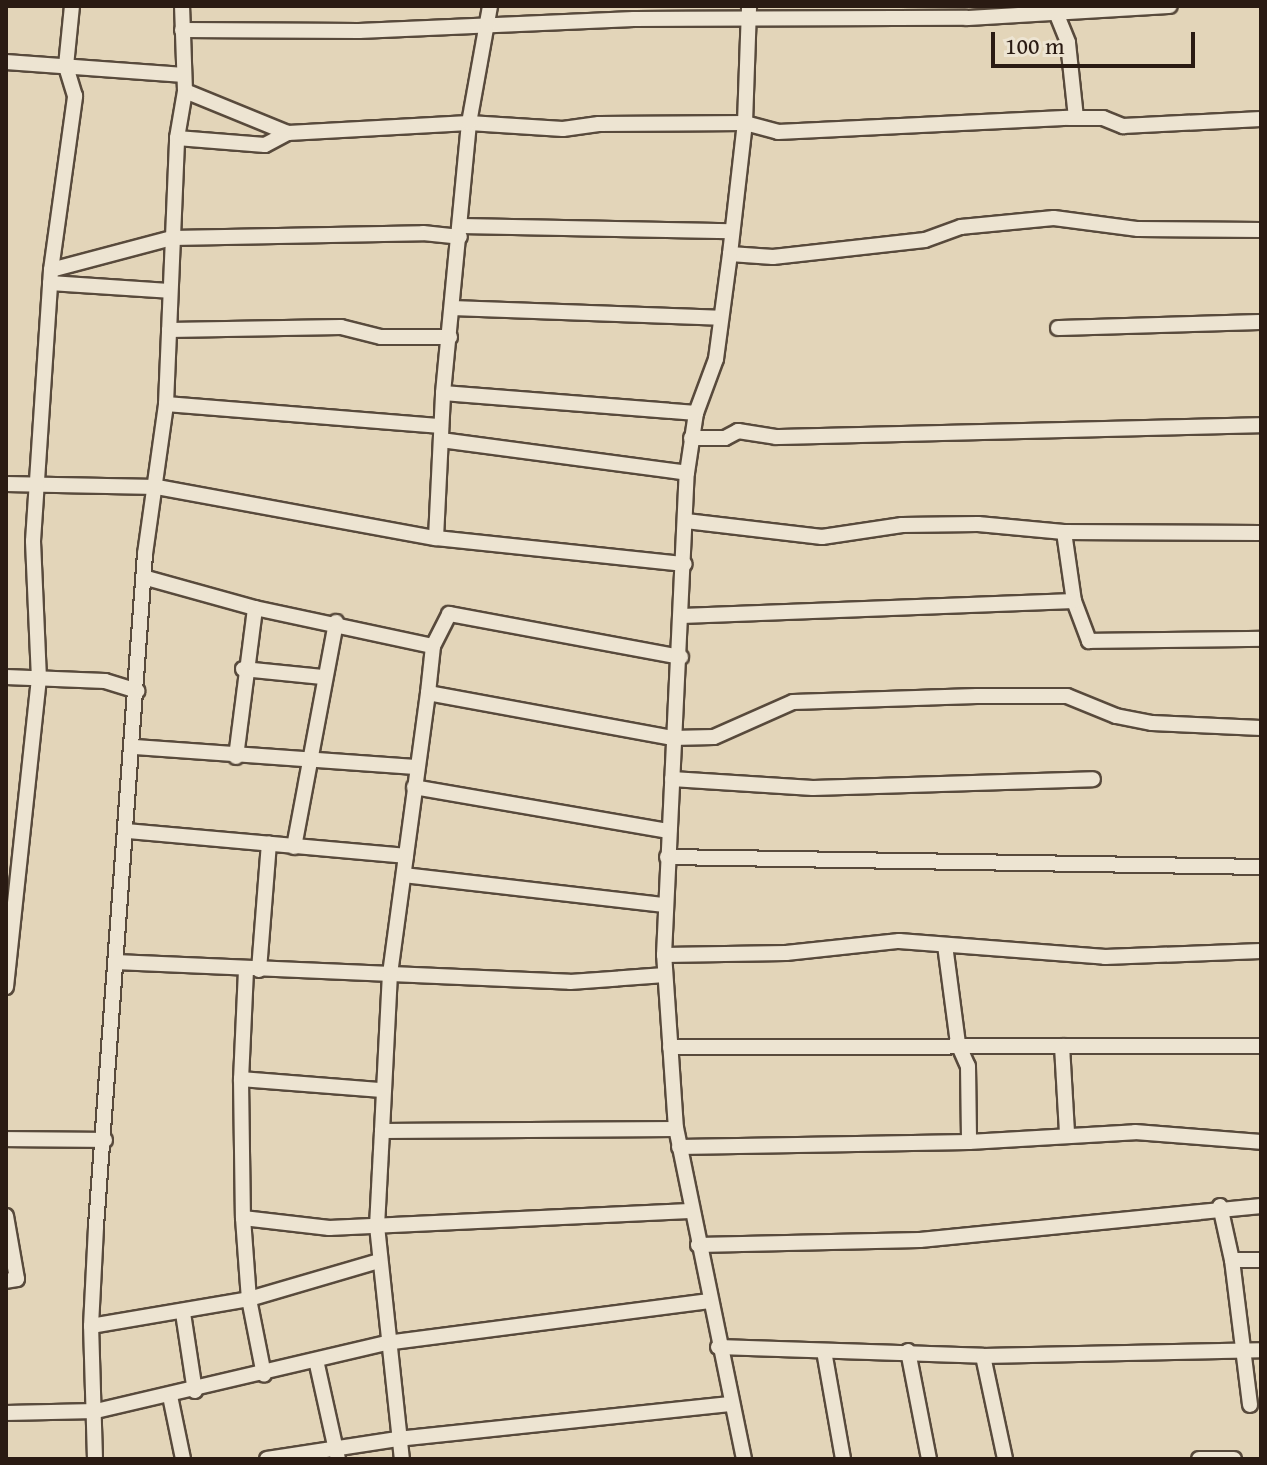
<!DOCTYPE html>
<style>
body{margin:0}
#map{position:relative;width:1267px;height:1465px;overflow:hidden;background:#e3d5b9;font-family:"Gentium Book Plus",serif}
div>[style]{position:absolute}
[style*='--x']{left:calc(var(--x)*1px);top:calc(var(--y)*1px);width:calc(var(--w)*1px);rotate:calc(var(--a)*1deg)}
.roads{filter:drop-shadow(2px 0 #584a3c) drop-shadow(-2px 0 #584a3c) drop-shadow(0 2px #584a3c) drop-shadow(0 -2px #584a3c)}
.street>*{height:14px;margin:-7px;padding:0 7px;transform-origin:7px;border-radius:7px;background:#ede4d2}
span{translate:-50% -50%;white-space:nowrap;text-align:center;line-height:1.15;-webkit-text-stroke:7px #ede4d2;paint-order:stroke}
.frame{position:absolute;inset:0;border:8px solid #2a1b13;pointer-events:none}
.scale{position:absolute;left:991px;top:32px;width:204px;height:36px;box-sizing:border-box;border:4px solid #2a1b13;border-top:0;padding-left:10px;font-size:24px;line-height:28px;white-space:nowrap;color:#2a1b13;-webkit-text-stroke:6px #ede4d2;paint-order:stroke}
</style>
<div id="map">
<div class="roads">
<div class="street">
<div style="--x:1055;--y:10;--w:35;--a:68"></div>
<div style="--x:1068;--y:43;--w:75;--a:83.9"></div>
<div style="--x:182;--y:30;--w:177;--a:0.3"></div>
<div style="--x:359;--y:31;--w:275;--a:-2.5"></div>
<div style="--x:634;--y:19;--w:333;--a:-0.2"></div>
<div style="--x:967;--y:18;--w:203;--a:-3.4"></div>
<div style="--x:6;--y:62;--w:175;--a:4.2"></div>
<div style="--x:185;--y:91;--w:111;--a:22.2"></div>
<div style="--x:288;--y:133;--w:181;--a:-3.2"></div>
<div style="--x:469;--y:123;--w:94;--a:3.7"></div>
<div style="--x:563;--y:129;--w:36;--a:-8"></div>
<div style="--x:599;--y:124;--w:146;--a:-0.4"></div>
<div style="--x:745;--y:123;--w:34;--a:15"></div>
<div style="--x:778;--y:132;--w:291;--a:-2.8"></div>
<div style="--x:1069;--y:118;--w:34;--a:0"></div>
<div style="--x:1103;--y:118;--w:22;--a:22"></div>
<div style="--x:1123;--y:126;--w:138;--a:-2.9"></div>
<div style="--x:177;--y:138;--w:88;--a:4.5"></div>
<div style="--x:265;--y:145;--w:26;--a:-28"></div>
<div style="--x:461;--y:226;--w:270;--a:1.1"></div>
<div style="--x:730;--y:254;--w:43;--a:4"></div>
<div style="--x:773;--y:257;--w:153;--a:-6.4"></div>
<div style="--x:925;--y:240;--w:38;--a:-20"></div>
<div style="--x:961;--y:227;--w:93;--a:-5.5"></div>
<div style="--x:1054;--y:218;--w:85;--a:7.5"></div>
<div style="--x:1138;--y:229;--w:123;--a:0.5"></div>
<div style="--x:51;--y:270;--w:125;--a:-14.8"></div>
<div style="--x:172;--y:238;--w:251;--a:-1.1"></div>
<div style="--x:423;--y:233;--w:37;--a:6"></div>
<div style="--x:50;--y:283;--w:119;--a:3.8"></div>
<div style="--x:452;--y:308;--w:268;--a:2.1"></div>
<div style="--x:1058;--y:328;--w:203;--a:-1.7"></div>
<div style="--x:169;--y:330;--w:172;--a:-1"></div>
<div style="--x:341;--y:327;--w:41;--a:14"></div>
<div style="--x:381;--y:337;--w:69;--a:0"></div>
<div style="--x:443;--y:393;--w:254;--a:4.5"></div>
<div style="--x:166;--y:404;--w:276;--a:4.6"></div>
<div style="--x:691;--y:438;--w:34;--a:0"></div>
<div style="--x:725;--y:438;--w:15;--a:-28"></div>
<div style="--x:738;--y:431;--w:38;--a:9"></div>
<div style="--x:776;--y:437;--w:485;--a:-1.4"></div>
<div style="--x:441;--y:440;--w:248;--a:7.6"></div>
<div style="--x:6;--y:484;--w:151;--a:1.1"></div>
<div style="--x:157;--y:487;--w:284;--a:10.4"></div>
<div style="--x:436;--y:538;--w:250;--a:6"></div>
<div style="--x:686;--y:521;--w:137;--a:6.7"></div>
<div style="--x:822;--y:537;--w:81;--a:-8.5"></div>
<div style="--x:902;--y:525;--w:76;--a:-0.8"></div>
<div style="--x:978;--y:524;--w:86;--a:5.3"></div>
<div style="--x:1064;--y:532;--w:197;--a:0.3"></div>
<div style="--x:1064;--y:532;--w:70;--a:81.8"></div>
<div style="--x:1074;--y:601;--w:43;--a:69.4"></div>
<div style="--x:1089;--y:641;--w:172;--a:-0.7"></div>
<div style="--x:436;--y:538;--w:145;--a:-87.2"></div>
<div style="--x:443;--y:393;--w:271;--a:-84.5"></div>
<div style="--x:469;--y:123;--w:119;--a:-79.8"></div>
<div style="--x:143;--y:577;--w:116;--a:15.5"></div>
<div style="--x:255;--y:608;--w:182;--a:12.1"></div>
<div style="--x:682;--y:616;--w:392;--a:-2.2"></div>
<div style="--x:243;--y:669;--w:80;--a:5.7"></div>
<div style="--x:6;--y:677;--w:99;--a:2.3"></div>
<div style="--x:105;--y:681;--w:34;--a:17"></div>
<div style="--x:428;--y:693;--w:47;--a:-83.9"></div>
<div style="--x:433;--y:646;--w:36;--a:-63"></div>
<div style="--x:449;--y:614;--w:236;--a:10.5"></div>
<div style="--x:135;--y:747;--w:281;--a:4.1"></div>
<div style="--x:236;--y:757;--w:150;--a:-82.7"></div>
<div style="--x:672;--y:779;--w:141;--a:3.7"></div>
<div style="--x:813;--y:788;--w:280;--a:-1.8"></div>
<div style="--x:414;--y:787;--w:259;--a:9.8"></div>
<div style="--x:127;--y:831;--w:280;--a:5.1"></div>
<div style="--x:294;--y:847;--w:229;--a:-79.4"></div>
<div style="--x:667;--y:857;--w:594;--a:0.96"></div>
<div style="--x:404;--y:875;--w:262;--a:6.6"></div>
<div style="--x:945;--y:945;--w:100;--a:82.5"></div>
<div style="--x:958;--y:1044;--w:24;--a:66"></div>
<div style="--x:968;--y:1066;--w:76;--a:89.2"></div>
<div style="--x:664;--y:955;--w:122;--a:-0.9"></div>
<div style="--x:786;--y:953;--w:114;--a:-6.1"></div>
<div style="--x:899;--y:941;--w:207;--a:4.4"></div>
<div style="--x:1105;--y:957;--w:156;--a:-2.2"></div>
<div style="--x:115;--y:962;--w:455;--a:2.5"></div>
<div style="--x:570;--y:982;--w:95;--a:-4.2"></div>
<div style="--x:246;--y:970;--w:109;--a:92.6"></div>
<div style="--x:241;--y:1079;--w:139;--a:89.2"></div>
<div style="--x:243;--y:1218;--w:81;--a:85.8"></div>
<div style="--x:249;--y:1299;--w:77;--a:78.8"></div>
<div style="--x:259;--y:970;--w:127;--a:-85.5"></div>
<div style="--x:6;--y:987;--w:310;--a:-83.9"></div>
<div style="--x:39;--y:679;--w:138;--a:-92.5"></div>
<div style="--x:33;--y:541;--w:272;--a:-86.2"></div>
<div style="--x:51;--y:270;--w:176;--a:-82.1"></div>
<div style="--x:75;--y:96;--w:31;--a:-107"></div>
<div style="--x:66;--y:66;--w:60;--a:-84.3"></div>
<div style="--x:1062;--y:1046;--w:87;--a:86.7"></div>
<div style="--x:670;--y:1047;--w:591;--a:-0.1"></div>
<div style="--x:241;--y:1079;--w:141;--a:4.5"></div>
<div style="--x:676;--y:1129;--w:294;--a:179.6"></div>
<div style="--x:382;--y:1131;--w:157;--a:-87.1"></div>
<div style="--x:390;--y:974;--w:284;--a:-82.3"></div>
<div style="--x:428;--y:693;--w:248;--a:10.4"></div>
<div style="--x:672;--y:738;--w:42;--a:-1.4"></div>
<div style="--x:714;--y:737;--w:86;--a:-23.9"></div>
<div style="--x:793;--y:702;--w:184;--a:-1.9"></div>
<div style="--x:977;--y:696;--w:90;--a:0"></div>
<div style="--x:1067;--y:696;--w:53;--a:22.2"></div>
<div style="--x:1116;--y:716;--w:37;--a:11"></div>
<div style="--x:1152;--y:723;--w:109;--a:2.6"></div>
<div style="--x:382;--y:1131;--w:95;--a:93"></div>
<div style="--x:377;--y:1226;--w:234;--a:83.9"></div>
<div style="--x:6;--y:1139;--w:99;--a:0.6"></div>
<div style="--x:679;--y:1147;--w:290;--a:-1"></div>
<div style="--x:969;--y:1142;--w:166;--a:-3.4"></div>
<div style="--x:1135;--y:1132;--w:126;--a:4.5"></div>
<div style="--x:1220;--y:1206;--w:55;--a:77.5"></div>
<div style="--x:1232;--y:1260;--w:146;--a:82.9"></div>
<div style="--x:6;--y:1216;--w:64;--a:80.1"></div>
<div style="--x:17;--y:1279;--w:11;--a:170"></div>
<div style="--x:243;--y:1218;--w:87;--a:6.6"></div>
<div style="--x:329;--y:1228;--w:361;--a:-2.7"></div>
<div style="--x:698;--y:1245;--w:222;--a:-1.3"></div>
<div style="--x:920;--y:1240;--w:343;--a:-5.7"></div>
<div style="--x:1232;--y:1260;--w:29;--a:0"></div>
<div style="--x:183;--y:1313;--w:79;--a:81.3"></div>
<div style="--x:91;--y:1326;--w:160;--a:-9.7"></div>
<div style="--x:249;--y:1299;--w:135;--a:-16.3"></div>
<div style="--x:718;--y:1347;--w:265;--a:1.9"></div>
<div style="--x:983;--y:1356;--w:278;--a:-1.2"></div>
<div style="--x:824;--y:1351;--w:110;--a:80"></div>
<div style="--x:908;--y:1351;--w:110;--a:79"></div>
<div style="--x:983;--y:1356;--w:105;--a:77.9"></div>
<div style="--x:316;--y:1360;--w:101;--a:77.5"></div>
<div style="--x:170;--y:1396;--w:64;--a:78.3"></div>
<div style="--x:6;--y:1413;--w:90;--a:-1.3"></div>
<div style="--x:96;--y:1411;--w:298;--a:-13.2"></div>
<div style="--x:386;--y:1343;--w:325;--a:-7.4"></div>
<div style="--x:95;--y:1459;--w:133;--a:-91.7"></div>
<div style="--x:91;--y:1326;--w:100;--a:-87.1"></div>
<div style="--x:96;--y:1226;--w:674;--a:-85.83"></div>
<div style="--x:145;--y:554;--w:151;--a:-82"></div>
<div style="--x:166;--y:404;--w:266;--a:-87.6"></div>
<div style="--x:177;--y:138;--w:48;--a:-80.3"></div>
<div style="--x:185;--y:91;--w:85;--a:-92"></div>
<div style="--x:267;--y:1459;--w:132;--a:-8.7"></div>
<div style="--x:397;--y:1439;--w:335;--a:-6"></div>
<div style="--x:744;--y:1459;--w:337;--a:-101.6"></div>
<div style="--x:676;--y:1129;--w:174;--a:-93.9"></div>
<div style="--x:664;--y:955;--w:483;--a:-87.3"></div>
<div style="--x:687;--y:473;--w:61;--a:-81.5"></div>
<div style="--x:696;--y:413;--w:58;--a:-69.7"></div>
<div style="--x:716;--y:359;--w:106;--a:-82.4"></div>
<div style="--x:730;--y:254;--w:132;--a:-83.5"></div>
<div style="--x:745;--y:123;--w:117;--a:-88"></div>
<div style="--x:1199;--y:1459;--w:35;--a:0"></div>
</div>
</div>
<div class="frame"></div>
<div class="scale">100 m</div>
</div>
